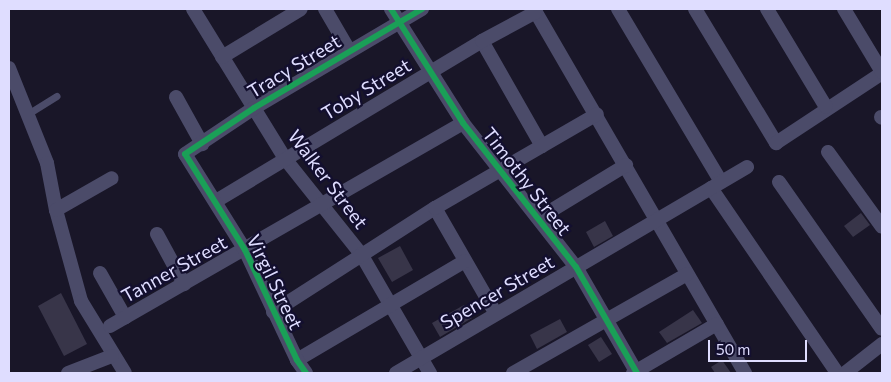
<!DOCTYPE html>
<style>
body{margin:0}
#map{position:relative;width:891px;height:382px;overflow:hidden;background:#191628;font-family:Commissioner,sans-serif}
div>[style]{position:absolute}
[style*='--x']{left:calc(var(--x)*1px);top:calc(var(--y)*1px);width:calc(var(--w)*1px);rotate:calc(var(--a)*1deg)}
.building>*{inset:0;background:#383549}
.lane>*{height:7px;margin:-3.5px;padding:0 3.5px;transform-origin:3.5px;border-radius:3.5px;background:#4b4b69}
.street>*{height:14px;margin:-7px;padding:0 7px;transform-origin:7px;border-radius:7px;background:#4b4b69}
.cycleway>*{height:6px;margin:-3px;padding:0 3px;transform-origin:3px;border-radius:3px;background:#1a9f57}
span{translate:-50% -50%;white-space:nowrap;text-align:center;line-height:1.15;-webkit-text-stroke:4.5px #130f2f;paint-order:stroke}
.street-label{font-size:19px;color:#dfddff}
.frame{position:absolute;inset:0;border:10px solid #dfddff;pointer-events:none}
.scale{position:absolute;left:708px;top:340px;width:99px;height:22px;box-sizing:border-box;border:2px solid #dfddff;border-top:0;padding-left:6px;font-size:15px;line-height:18px;white-space:nowrap;color:#dfddff;-webkit-text-stroke:4px #130f2f;paint-order:stroke}
</style>
<div id="map">
<div class="building">
<div style="clip-path:polygon(861px 213px,870px 225px,853px 237px,844px 226px)"></div>
<div style="clip-path:polygon(605px 221px,613px 236px,594px 247px,586px 232px)"></div>
<div style="clip-path:polygon(400px 246px,413px 270px,392px 282px,378px 258px)"></div>
<div style="clip-path:polygon(61px 293px,87px 344px,64px 356px,38px 306px)"></div>
<div style="clip-path:polygon(464px 305px,472px 318px,440px 337px,432px 323px)"></div>
<div style="clip-path:polygon(693px 310px,702px 323px,667px 343px,659px 332px)"></div>
<div style="clip-path:polygon(560px 319px,567px 332px,537px 349px,530px 335px)"></div>
<div style="clip-path:polygon(601px 337px,612px 354px,599px 362px,588px 345px)"></div>
<div style="clip-path:polygon(722px 360px,731px 373px,715px 373px,711px 367px)"></div>
</div>
<div class="lane">
<div style="--x:26;--y:115;--w:36;--a:-32"></div>
</div>
<div class="street">
<div style="--x:193;--y:9;--w:177;--a:58.4"></div>
<div style="--x:286;--y:160;--w:120;--a:51.4"></div>
<div style="--x:361;--y:254;--w:138;--a:59.9"></div>
<div style="--x:325;--y:9;--w:48;--a:59.7"></div>
<div style="--x:391;--y:9;--w:135;--a:57.7"></div>
<div style="--x:463;--y:123;--w:183;--a:51.9"></div>
<div style="--x:576;--y:267;--w:122;--a:60.1"></div>
<div style="--x:534;--y:9;--w:421;--a:59.9"></div>
<div style="--x:618;--y:9;--w:201;--a:59.2"></div>
<div style="--x:695;--y:9;--w:157;--a:58.8"></div>
<div style="--x:776;--y:143;--w:127;--a:-33.4"></div>
<div style="--x:767;--y:9;--w:114;--a:59"></div>
<div style="--x:844;--y:9;--w:74;--a:58.9"></div>
<div style="--x:482;--y:41;--w:121;--a:60.3"></div>
<div style="--x:222;--y:57;--w:92;--a:-31.3"></div>
<div style="--x:9;--y:68;--w:102;--a:68.2"></div>
<div style="--x:47;--y:163;--w:48;--a:79.2"></div>
<div style="--x:56;--y:210;--w:94;--a:74.6"></div>
<div style="--x:81;--y:301;--w:84;--a:58.6"></div>
<div style="--x:176;--y:97;--w:54;--a:61"></div>
<div style="--x:881;--y:117;--w:1;--a:45"></div>
<div style="--x:828;--y:152;--w:92;--a:54.2"></div>
<div style="--x:779;--y:182;--w:179;--a:55"></div>
<div style="--x:711;--y:188;--w:224;--a:55.7"></div>
<div style="--x:216;--y:201;--w:310;--a:-31"></div>
<div style="--x:482;--y:41;--w:61;--a:-28.2"></div>
<div style="--x:435;--y:208;--w:122;--a:60.1"></div>
<div style="--x:56;--y:210;--w:64;--a:-29.7"></div>
<div style="--x:539;--y:218;--w:102;--a:-31.3"></div>
<div style="--x:157;--y:234;--w:57;--a:61.6"></div>
<div style="--x:100;--y:273;--w:51;--a:60.4"></div>
<div style="--x:273;--y:312;--w:193;--a:-32.7"></div>
<div style="--x:435;--y:208;--w:187;--a:-30.1"></div>
<div style="--x:110;--y:326;--w:407;--a:-29.9"></div>
<div style="--x:297;--y:360;--w:195;--a:-30.5"></div>
<div style="--x:68;--y:373;--w:47;--a:-21.1"></div>
<div style="--x:306;--y:373;--w:16;--a:-125"></div>
<div style="--x:297;--y:360;--w:122;--a:-115.3"></div>
<div style="--x:245;--y:250;--w:113;--a:-122"></div>
<div style="--x:185;--y:154;--w:83;--a:-33.7"></div>
<div style="--x:254;--y:108;--w:195;--a:-30.5"></div>
<div style="--x:396;--y:373;--w:407;--a:-30.4"></div>
<div style="--x:513;--y:373;--w:200;--a:-29.6"></div>
<div style="--x:633;--y:373;--w:97;--a:-30.3"></div>
<div style="--x:845;--y:373;--w:47;--a:-38.1"></div>
</div>
<div class="cycleway">
<div style="--x:391;--y:9;--w:135;--a:57.7"></div>
<div style="--x:463;--y:123;--w:183;--a:51.9"></div>
<div style="--x:576;--y:267;--w:122;--a:60.1"></div>
<div style="--x:306;--y:373;--w:16;--a:-125"></div>
<div style="--x:297;--y:360;--w:122;--a:-115.3"></div>
<div style="--x:245;--y:250;--w:113;--a:-122"></div>
<div style="--x:185;--y:154;--w:83;--a:-33.7"></div>
<div style="--x:254;--y:108;--w:195;--a:-30.5"></div>
</div>
<div class="street-label">
<span style="left:294px;top:66px;rotate:-31deg">Tracy Street</span>
<span style="left:366px;top:89px;rotate:-31deg">Toby Street</span>
<span style="left:328px;top:179px;rotate:53deg">Walker Street</span>
<span style="left:527px;top:181px;rotate:52deg">Timothy Street</span>
<span style="left:174px;top:269px;rotate:-29deg">Tanner Street</span>
<span style="left:275px;top:282px;rotate:64deg">Virgil Street</span>
<span style="left:497px;top:292px;rotate:-30deg">Spencer Street</span>
</div>
<div class="frame"></div>
<div class="scale">50 m</div>
</div>
